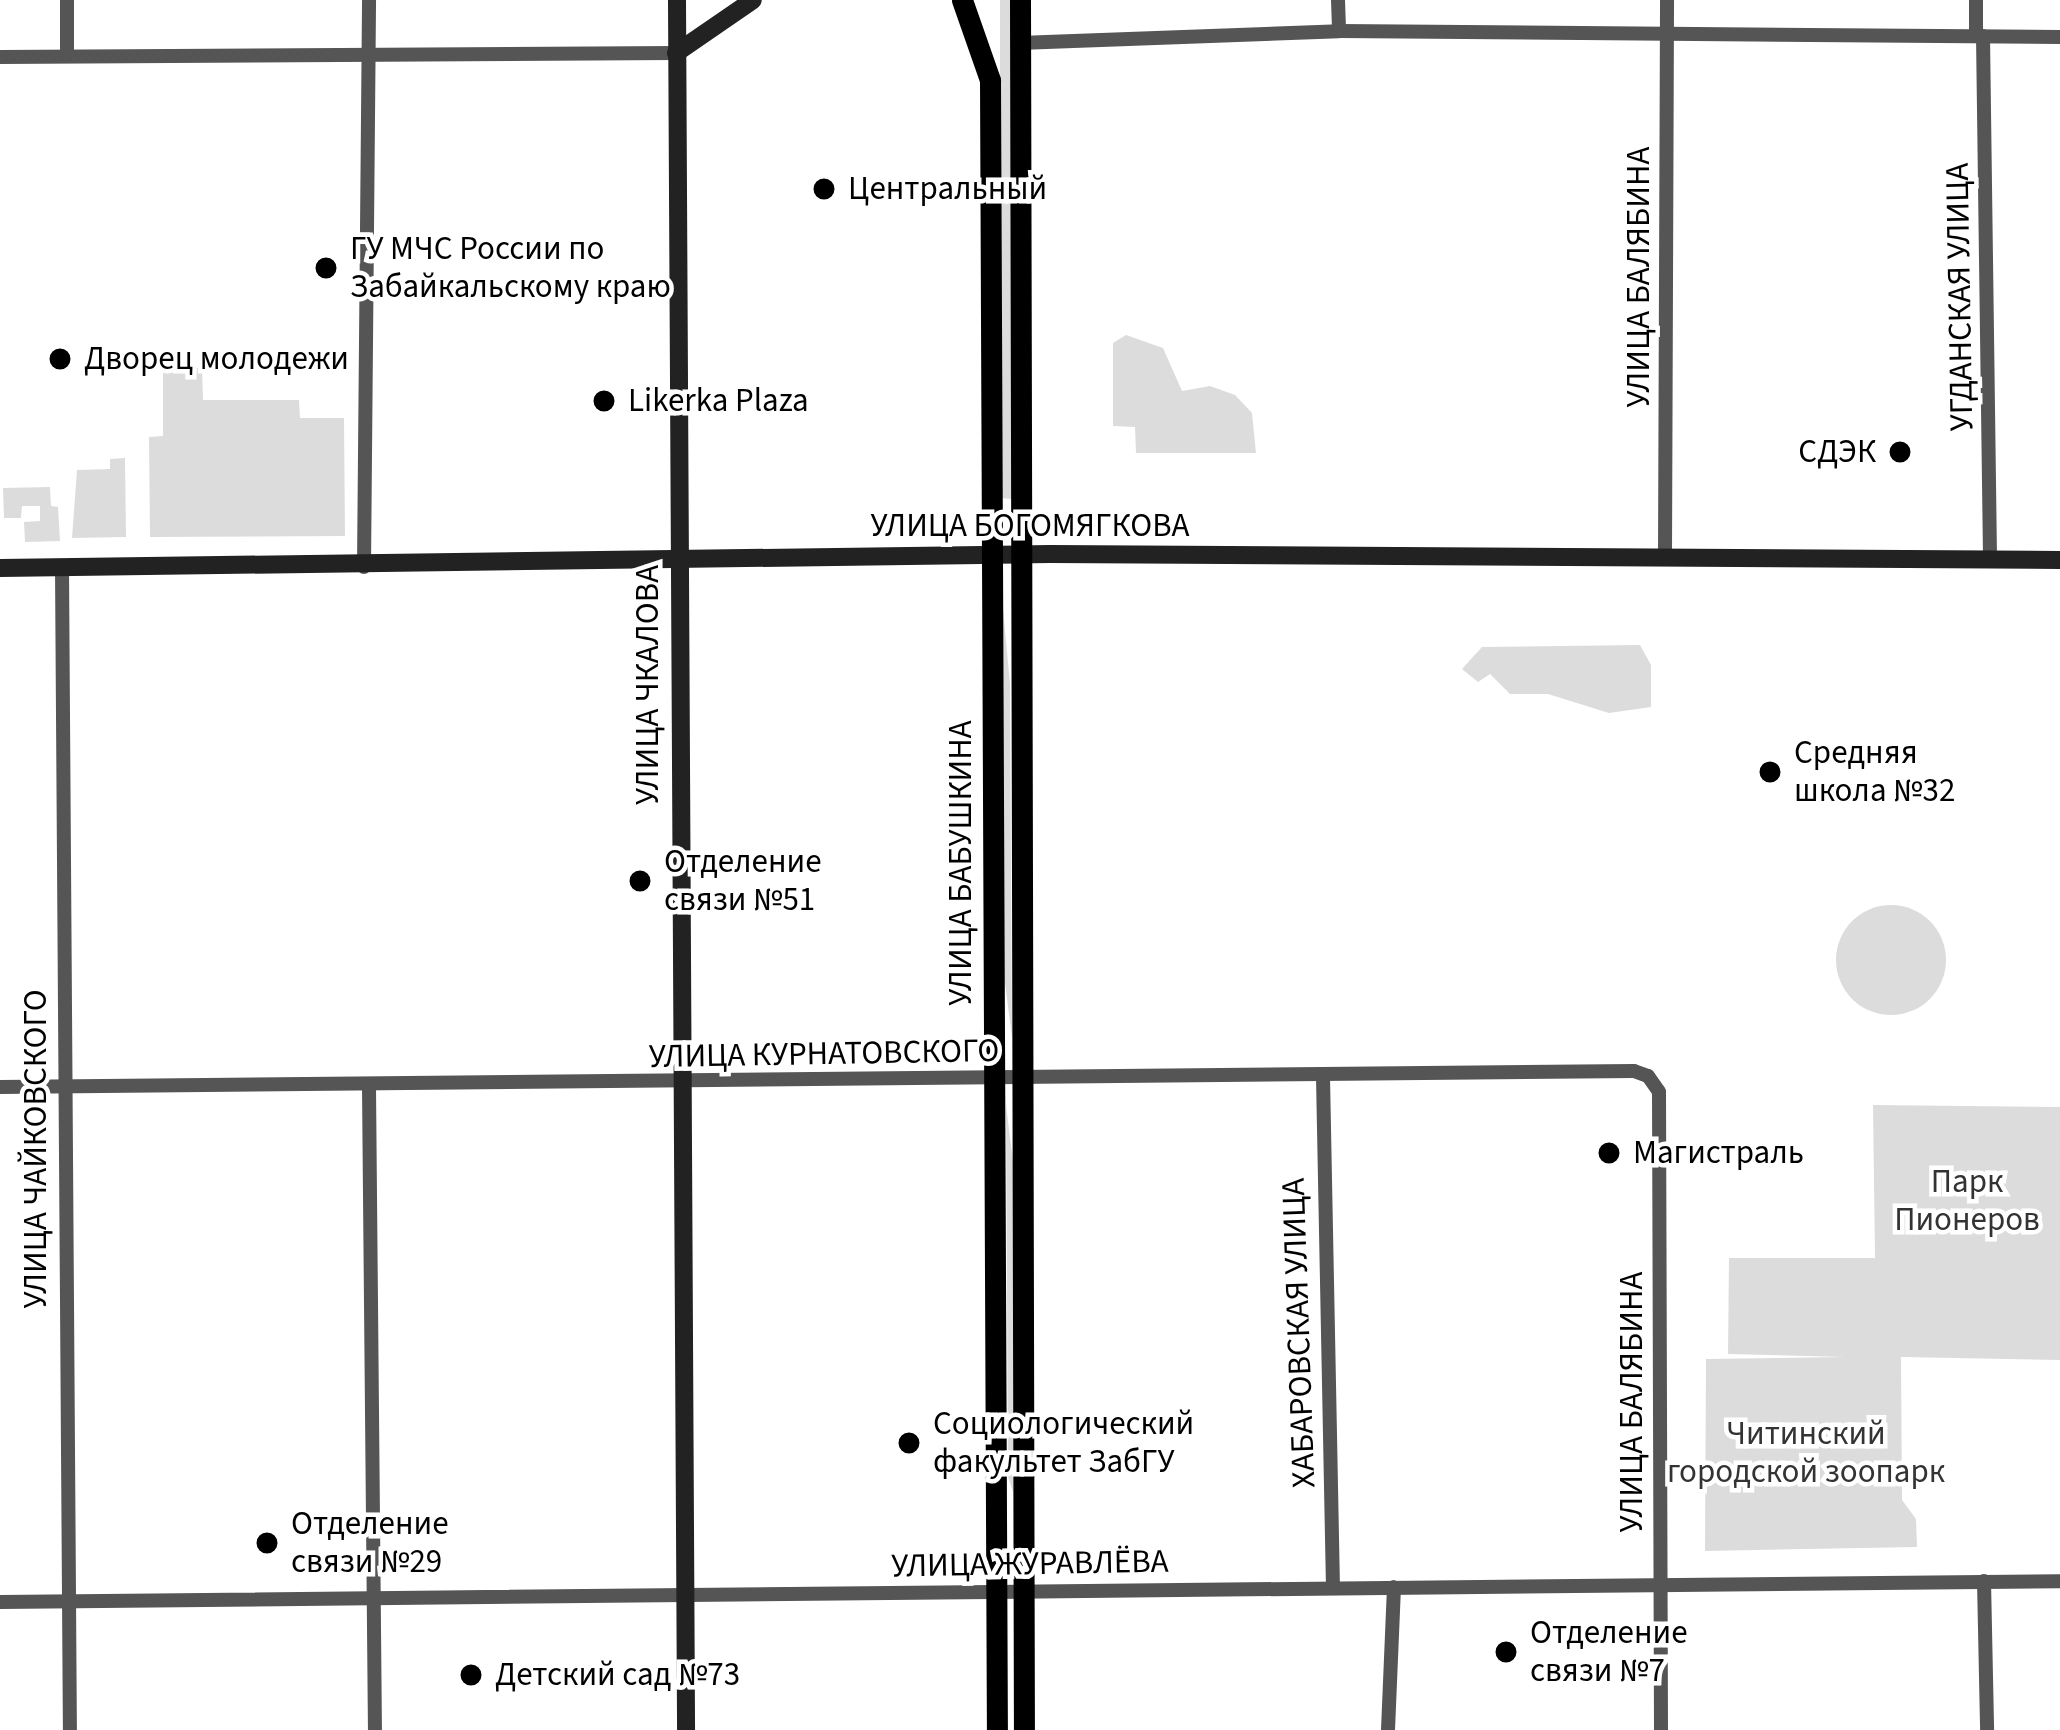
<!DOCTYPE html>
<meta charset="utf-8">
<style>
body{margin:0}
#map{position:relative;width:2060px;height:1730px;overflow:hidden;background:#fff;font-family:"Source Sans 3",sans-serif}
div>[style]{position:absolute}
[style*='--x']{left:calc(var(--x)*1px);top:calc(var(--y)*1px);width:calc(var(--w)*1px);rotate:calc(var(--a)*1deg)}
.green>*{inset:0;background:#dcdcdc}
.round{border-radius:50%}
.street>*{height:14px;margin:-7px;padding:0 7px;transform-origin:7px;border-radius:7px;background:#555}
.secondary>*{height:18px;margin:-9px;padding:0 9px;transform-origin:9px;border-radius:9px;background:#222}
.primary>*{height:21px;margin:-10.5px;padding:0 10.5px;transform-origin:10.5px;border-radius:10.5px;background:#000}
.dots>*{width:33px;height:33px;translate:-50% -50%;box-sizing:border-box;border:6px solid #fff;border-radius:50%}
span{translate:-50% -50%;white-space:nowrap;text-align:center;line-height:1.15;-webkit-text-stroke:9px #fff;paint-order:stroke}
.poi-label{font-size:33px;color:#000}
.left{translate:0 -50%;text-align:left}
.right{translate:-100% -50%;text-align:right}
.street-label{font-size:33px;color:#000}
.park-label{font-size:33px;color:#333}
</style>
<div id="map">
<div class="green">
<div style="clip-path:polygon(1000px 0,1012px 0,1012px 499px,1000px 498px)"></div>
<div style="clip-path:polygon(1126px 335px,1163px 348px,1182px 391px,1210px 386px,1235px 395px,1252px 413px,1256px 453px,1136px 453px,1135px 427px,1113px 426px,1113px 343px)"></div>
<div style="clip-path:polygon(163px 368px,202px 368px,203px 400px,299px 400px,300px 418px,344px 418px,345px 536px,150px 537px,149px 437px,163px 436px)"></div>
<div style="clip-path:polygon(125px 458px,126px 537px,72px 538px,77px 470px,110px 469px,110px 459px)"></div>
<div style="clip-path:polygon(50px 487px,51px 506px,58px 507px,60px 541px,25px 542px,24px 522px,40px 521px,40px 506px,22px 506px,21px 518px,4px 518px,3px 488px)"></div>
<div style="clip-path:polygon(1002px 598px,1010px 684px,1012px 1037px,1003px 968px)"></div>
<div style="clip-path:polygon(1640px 645px,1651px 665px,1651px 707px,1609px 713px,1548px 694px,1510px 694px,1490px 674px,1478px 682px,1462px 669px,1482px 647px)"></div>
<div class="round" style="left:1836px;top:905px;width:110px;height:110px"></div>
<div style="clip-path:polygon(1006px 1104px,1014px 1171px,1013px 1492px,1008px 1477px)"></div>
<div style="clip-path:polygon(1873px 1105px,2060px 1107px,2060px 1360px,1901px 1357px,1902px 1500px,1916px 1519px,1917px 1547px,1705px 1551px,1706px 1359px,1846px 1357px,1728px 1354px,1729px 1258px,1875px 1258px)"></div>
</div>
<div class="street">
<div style="--x:1338;--y:0;--w:31;--a:88"></div>
<div style="--x:1976;--y:0;--w:35;--a:90"></div>
<div style="--x:1983;--y:36;--w:523;--a:89.23"></div>
<div style="--x:1019;--y:43;--w:320;--a:-2.1"></div>
<div style="--x:1339;--y:31;--w:721;--a:0.48"></div>
<div style="--x:67;--y:56;--w:56;--a:-90"></div>
<div style="--x:0;--y:57;--w:676;--a:-0.34"></div>
<div style="--x:1665;--y:554;--w:554;--a:-89.79"></div>
<div style="--x:364;--y:567;--w:567;--a:-89.49"></div>
<div style="--x:62;--y:568;--w:1162;--a:89.61"></div>
<div style="--x:1323;--y:1077;--w:511;--a:88.88"></div>
<div style="--x:0;--y:1087;--w:1634;--a:-0.56"></div>
<div style="--x:1634;--y:1071;--w:15;--a:20"></div>
<div style="--x:1648;--y:1076;--w:19;--a:55"></div>
<div style="--x:1659;--y:1092;--w:638;--a:89.82"></div>
<div style="--x:369;--y:1087;--w:643;--a:89.47"></div>
<div style="--x:1984;--y:1581;--w:149;--a:88.8"></div>
<div style="--x:0;--y:1602;--w:2060;--a:-0.58"></div>
<div style="--x:1388;--y:1730;--w:143;--a:-87.6"></div>
</div>
<div class="secondary">
<div style="--x:677;--y:0;--w:1730;--a:89.7"></div>
<div style="--x:676;--y:53;--w:93;--a:-34.5"></div>
<div style="--x:0;--y:568;--w:1050;--a:-0.76"></div>
<div style="--x:1050;--y:554;--w:1010;--a:0.34"></div>
</div>
<div class="primary">
<div style="--x:962;--y:0;--w:85;--a:70.7"></div>
<div style="--x:990;--y:80;--w:1650;--a:89.76"></div>
<div style="--x:1020;--y:0;--w:1730;--a:89.87"></div>
</div>
<div class="dots">
<div style="left:824px;top:189px;background:#000"></div>
<div style="left:326px;top:268px;background:#000"></div>
<div style="left:60px;top:359px;background:#000"></div>
<div style="left:604px;top:401px;background:#000"></div>
<div style="left:1900px;top:452px;background:#000"></div>
<div style="left:1770px;top:772px;background:#000"></div>
<div style="left:640px;top:881px;background:#000"></div>
<div style="left:1609px;top:1153px;background:#000"></div>
<div style="left:909px;top:1443px;background:#000"></div>
<div style="left:267px;top:1543px;background:#000"></div>
<div style="left:1506px;top:1652px;background:#000"></div>
<div style="left:471px;top:1675px;background:#000"></div>
</div>
<div class="poi-label">
<span class="left" style="left:848px;top:189px">Центральный</span>
<span class="left" style="left:350px;top:268px">ГУ МЧС России по<br>Забайкальскому краю</span>
<span class="left" style="left:84px;top:359px">Дворец молодежи</span>
<span class="left" style="left:628px;top:401px">Likerka Plaza</span>
<span class="right" style="left:1876px;top:452px">СДЭК</span>
<span class="left" style="left:1794px;top:772px">Средняя<br>школа №32</span>
<span class="left" style="left:664px;top:881px">Отделение<br>связи №51</span>
<span class="left" style="left:1633px;top:1153px">Магистраль</span>
<span class="left" style="left:933px;top:1443px">Социологический<br>факультет ЗабГУ</span>
<span class="left" style="left:291px;top:1543px">Отделение<br>связи №29</span>
<span class="left" style="left:1530px;top:1652px">Отделение<br>связи №7</span>
<span class="left" style="left:495px;top:1675px">Детский сад №73</span>
</div>
<div class="street-label">
<span style="left:1639px;top:277px;rotate:-90deg">УЛИЦА БАЛЯБИНА</span>
<span style="left:1960px;top:297px;rotate:-91deg">УГДАНСКАЯ УЛИЦА</span>
<span style="left:1030px;top:526px">УЛИЦА БОГОМЯГКОВА</span>
<span style="left:648px;top:685px;rotate:-90deg">УЛИЦА ЧКАЛОВА</span>
<span style="left:961px;top:863px;rotate:-90deg">УЛИЦА БАБУШКИНА</span>
<span style="left:824px;top:1054px;rotate:-1deg">УЛИЦА КУРНАТОВСКОГО</span>
<span style="left:36px;top:1149px;rotate:-90deg">УЛИЦА ЧАЙКОВСКОГО</span>
<span style="left:1299px;top:1333px;rotate:-92deg">ХАБАРОВСКАЯ УЛИЦА</span>
<span style="left:1632px;top:1402px;rotate:-90deg">УЛИЦА БАЛЯБИНА</span>
<span style="left:1030px;top:1564px;rotate:-1deg">УЛИЦА ЖУРАВЛЁВА</span>
</div>
<div class="park-label">
<span style="left:1967px;top:1201px">Парк<br>Пионеров</span>
<span style="left:1806px;top:1453px">Читинский<br>городской зоопарк</span>
</div>
</div>
